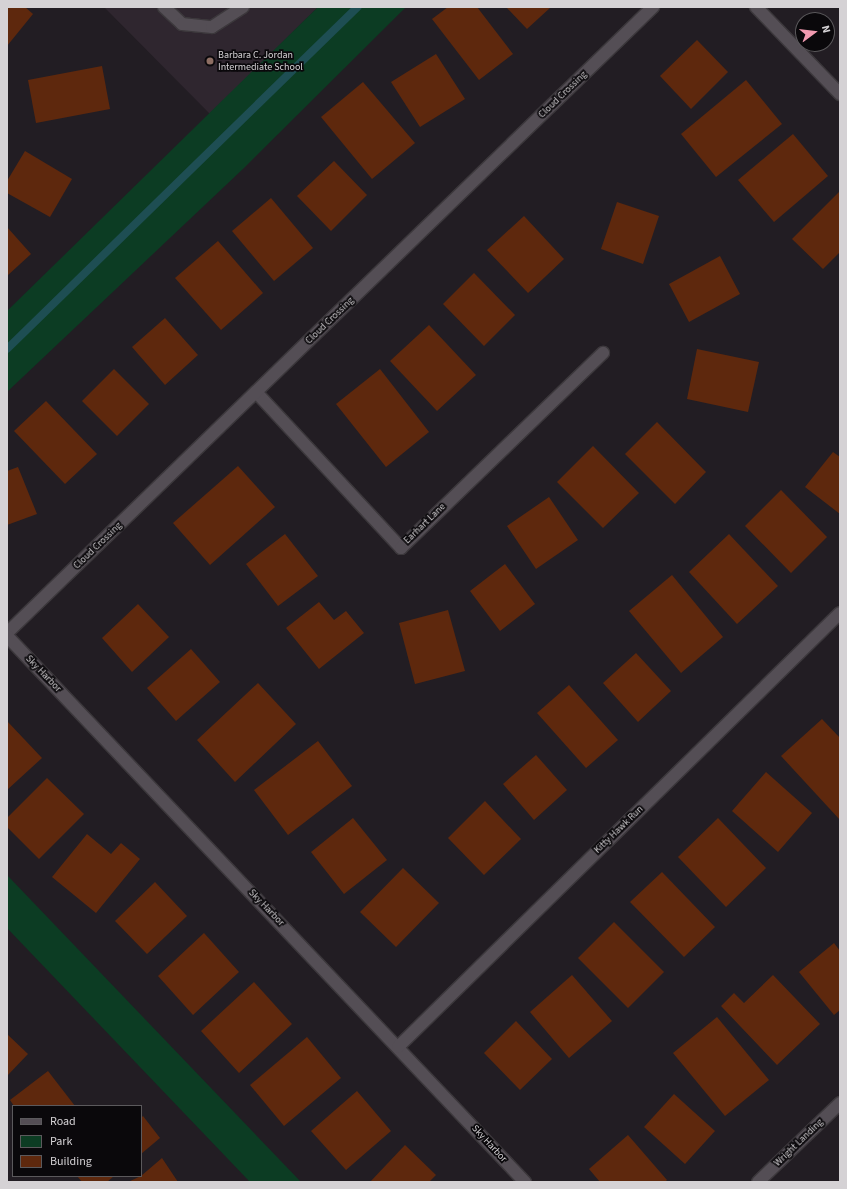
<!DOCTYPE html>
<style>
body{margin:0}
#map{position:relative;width:847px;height:1189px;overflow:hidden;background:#221d23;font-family:"Source Sans 3",sans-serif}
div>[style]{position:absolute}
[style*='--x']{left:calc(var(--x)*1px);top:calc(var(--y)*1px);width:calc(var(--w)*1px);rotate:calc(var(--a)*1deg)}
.built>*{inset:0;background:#2f262f}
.green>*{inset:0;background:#0c3c23}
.stream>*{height:8px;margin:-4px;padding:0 4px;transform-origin:4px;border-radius:4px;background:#1e4e53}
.building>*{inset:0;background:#5e280d}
.roads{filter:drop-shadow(1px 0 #3c383c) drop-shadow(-1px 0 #3c383c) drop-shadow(0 1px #3c383c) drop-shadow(0 -1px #3c383c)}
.lane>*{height:12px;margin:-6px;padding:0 6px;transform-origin:6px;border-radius:6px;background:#544e55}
.street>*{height:12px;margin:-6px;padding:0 6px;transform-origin:6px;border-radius:6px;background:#544e55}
.dots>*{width:11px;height:11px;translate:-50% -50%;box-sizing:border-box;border:2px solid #0a080b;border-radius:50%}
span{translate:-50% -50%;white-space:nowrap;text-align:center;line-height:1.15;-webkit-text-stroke:3.5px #0a080b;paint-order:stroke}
.poi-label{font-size:10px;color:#d5d2d5}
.left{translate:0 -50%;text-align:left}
.street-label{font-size:10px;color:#d5d2d5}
.frame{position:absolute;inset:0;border:8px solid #d5d2d5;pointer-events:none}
.legend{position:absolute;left:12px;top:1105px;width:130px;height:72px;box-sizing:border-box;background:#0a080b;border:1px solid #5b595c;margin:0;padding:5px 7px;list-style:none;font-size:12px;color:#d5d2d5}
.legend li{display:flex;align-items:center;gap:8px;height:20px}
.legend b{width:20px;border:1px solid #5b595c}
.north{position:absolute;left:795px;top:12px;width:40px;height:40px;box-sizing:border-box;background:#0a080b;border:1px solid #5b595c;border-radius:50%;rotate:75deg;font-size:11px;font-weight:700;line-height:16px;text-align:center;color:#d5d2d5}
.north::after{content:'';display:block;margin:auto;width:14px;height:18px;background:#f19ab0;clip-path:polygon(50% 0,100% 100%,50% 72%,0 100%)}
</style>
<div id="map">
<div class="built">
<div style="clip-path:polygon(104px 7px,318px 7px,210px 114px)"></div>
</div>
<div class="green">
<div style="clip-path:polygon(318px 7px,406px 7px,244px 168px,7px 392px,7px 311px)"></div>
<div style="clip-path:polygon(7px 875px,301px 1182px,250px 1182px,7px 928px)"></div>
</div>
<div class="stream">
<div style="--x:7;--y:349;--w:490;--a:-44.3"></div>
</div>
<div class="building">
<div style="clip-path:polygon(7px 7px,25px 7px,33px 14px,7px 46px)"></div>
<div style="clip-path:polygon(448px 7px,477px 7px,513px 54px,479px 80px,432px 19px)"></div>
<div style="clip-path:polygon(506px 7px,551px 7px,527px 29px)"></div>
<div style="clip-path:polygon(697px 40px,728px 72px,691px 109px,660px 76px)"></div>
<div style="clip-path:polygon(436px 54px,465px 99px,420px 127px,391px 82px)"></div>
<div style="clip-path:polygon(102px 66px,110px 109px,36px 123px,28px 80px)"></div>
<div style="clip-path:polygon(746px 80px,782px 124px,716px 177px,681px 134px)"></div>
<div style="clip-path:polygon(363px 82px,415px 143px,372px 179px,321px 117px)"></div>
<div style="clip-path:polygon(793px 134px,828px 176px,774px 222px,738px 180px)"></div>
<div style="clip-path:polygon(25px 151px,72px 179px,50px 217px,7px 193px,7px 181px)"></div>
<div style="clip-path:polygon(334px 161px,367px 195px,331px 231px,297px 196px)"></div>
<div style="clip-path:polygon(840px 191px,840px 252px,823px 269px,792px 239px)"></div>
<div style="clip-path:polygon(271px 198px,313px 248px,274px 281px,232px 231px)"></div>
<div style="clip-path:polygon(617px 202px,659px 216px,643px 264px,601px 249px)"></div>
<div style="clip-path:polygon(524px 216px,564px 259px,528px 293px,487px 250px)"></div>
<div style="clip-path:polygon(7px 227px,31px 254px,7px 276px)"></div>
<div style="clip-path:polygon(218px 241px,263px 293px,221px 330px,175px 278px)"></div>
<div style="clip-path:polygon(720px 256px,740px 294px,689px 322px,669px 284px)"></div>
<div style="clip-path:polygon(474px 273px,515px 315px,484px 346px,443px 304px)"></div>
<div style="clip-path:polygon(165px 318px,198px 355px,165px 385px,132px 347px)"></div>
<div style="clip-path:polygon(429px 325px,476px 375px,437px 411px,390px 361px)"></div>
<div style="clip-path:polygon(697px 349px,759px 362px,748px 412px,687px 399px)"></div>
<div style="clip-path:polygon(114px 369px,149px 404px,117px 436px,82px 401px)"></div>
<div style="clip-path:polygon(380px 369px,429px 432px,386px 467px,336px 404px)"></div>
<div style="clip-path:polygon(46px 401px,97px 454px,65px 484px,14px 431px)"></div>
<div style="clip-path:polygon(657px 422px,706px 472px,675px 504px,625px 454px)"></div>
<div style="clip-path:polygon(593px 446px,639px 493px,603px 528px,557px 482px)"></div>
<div style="clip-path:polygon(833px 452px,840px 457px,840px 514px,805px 487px)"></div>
<div style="clip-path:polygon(238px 466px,275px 507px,210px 565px,173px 523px)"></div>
<div style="clip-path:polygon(18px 467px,37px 514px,7px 525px,7px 471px)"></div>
<div style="clip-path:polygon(781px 490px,827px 537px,791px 573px,745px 526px)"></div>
<div style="clip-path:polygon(549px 497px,578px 540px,536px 569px,507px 526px)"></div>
<div style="clip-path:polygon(285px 534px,318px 576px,278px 606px,246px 564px)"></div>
<div style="clip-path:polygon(729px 534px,778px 586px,737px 624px,689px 572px)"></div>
<div style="clip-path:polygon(505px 564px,535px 604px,500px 631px,470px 591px)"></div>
<div style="clip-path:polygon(672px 575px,723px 637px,681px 673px,629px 611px)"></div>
<div style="clip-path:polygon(319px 602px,334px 620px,346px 611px,364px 633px,319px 669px,286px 628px)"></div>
<div style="clip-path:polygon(138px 604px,169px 637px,132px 672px,102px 638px)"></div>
<div style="clip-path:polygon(448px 610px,465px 671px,415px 684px,399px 623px)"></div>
<div style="clip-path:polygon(191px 649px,220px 682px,176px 721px,147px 688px)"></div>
<div style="clip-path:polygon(636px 653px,671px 691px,638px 722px,603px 683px)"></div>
<div style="clip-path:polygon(258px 683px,296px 724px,235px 782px,197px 740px)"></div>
<div style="clip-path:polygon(569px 685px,618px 740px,586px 768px,537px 713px)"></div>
<div style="clip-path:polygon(822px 719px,840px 738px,840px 820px,781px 756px)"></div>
<div style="clip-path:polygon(7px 721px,42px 758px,7px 790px)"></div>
<div style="clip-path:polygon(318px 741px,352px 786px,288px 835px,254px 790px)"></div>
<div style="clip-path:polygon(536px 755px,567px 790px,534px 820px,503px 784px)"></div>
<div style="clip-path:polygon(766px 772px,812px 813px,778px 852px,732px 811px)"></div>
<div style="clip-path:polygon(47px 778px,84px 814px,39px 859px,7px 827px,7px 818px)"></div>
<div style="clip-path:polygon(485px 801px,521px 839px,484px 875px,448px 838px)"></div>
<div style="clip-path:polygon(353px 818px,387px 860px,344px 894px,311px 852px)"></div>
<div style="clip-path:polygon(718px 818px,766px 868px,726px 907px,678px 857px)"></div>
<div style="clip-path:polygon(87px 834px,111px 854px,121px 843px,140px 859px,96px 913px,52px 877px)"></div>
<div style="clip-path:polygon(403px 868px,439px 903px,396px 947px,360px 912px)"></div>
<div style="clip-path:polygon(662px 872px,715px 927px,684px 957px,630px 902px)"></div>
<div style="clip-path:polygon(155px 882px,187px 916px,147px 954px,115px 921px)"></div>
<div style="clip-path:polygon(614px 922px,664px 972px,628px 1008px,578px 958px)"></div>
<div style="clip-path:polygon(204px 933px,239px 972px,193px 1015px,158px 976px)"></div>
<div style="clip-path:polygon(834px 943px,840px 951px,840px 1010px,834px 1015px,799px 972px)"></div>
<div style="clip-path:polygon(572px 975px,612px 1021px,569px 1058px,530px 1012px)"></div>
<div style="clip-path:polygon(773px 975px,820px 1024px,777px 1065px,721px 1006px,734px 993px,744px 1003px)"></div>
<div style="clip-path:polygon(254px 982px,292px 1024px,239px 1073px,201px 1031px)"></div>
<div style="clip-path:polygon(717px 1017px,769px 1080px,725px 1116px,673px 1053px)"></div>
<div style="clip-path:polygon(516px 1021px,552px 1059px,520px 1090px,484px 1053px)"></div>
<div style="clip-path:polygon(7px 1034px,28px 1054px,7px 1076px)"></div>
<div style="clip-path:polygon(307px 1037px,341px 1078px,284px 1126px,250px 1085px)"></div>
<div style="clip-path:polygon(48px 1071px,75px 1106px,14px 1106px,10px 1100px)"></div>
<div style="clip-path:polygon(357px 1091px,391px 1131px,346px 1170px,311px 1131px)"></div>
<div style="clip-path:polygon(674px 1094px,715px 1131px,685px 1164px,644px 1127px)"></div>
<div style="clip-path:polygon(143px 1116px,160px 1138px,141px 1154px,141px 1118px)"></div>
<div style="clip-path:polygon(628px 1135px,667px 1180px,665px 1182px,600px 1182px,589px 1169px)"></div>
<div style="clip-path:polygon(405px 1145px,436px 1175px,429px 1182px,370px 1182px)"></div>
<div style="clip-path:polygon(162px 1158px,178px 1182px,128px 1182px,141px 1176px)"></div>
<div style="clip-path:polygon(77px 1176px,114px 1176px,107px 1182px,82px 1182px)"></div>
</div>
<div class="roads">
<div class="lane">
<div style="--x:164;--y:7;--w:25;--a:43"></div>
<div style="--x:182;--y:24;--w:30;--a:6"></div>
<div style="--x:212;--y:27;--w:37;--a:-33"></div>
</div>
<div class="street">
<div style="--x:756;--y:7;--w:121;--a:46"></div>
<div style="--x:256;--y:392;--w:213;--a:47.1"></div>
<div style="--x:401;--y:548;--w:281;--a:-44"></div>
<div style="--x:7;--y:633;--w:900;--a:-44.1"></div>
<div style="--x:7;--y:636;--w:753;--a:46.51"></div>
<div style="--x:398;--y:1047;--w:619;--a:-44.48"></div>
<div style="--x:758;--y:1182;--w:114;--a:-43.9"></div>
</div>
</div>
<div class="dots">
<div style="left:210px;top:61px;background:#8d6e63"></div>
</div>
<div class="poi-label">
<span class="left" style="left:218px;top:61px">Barbara C. Jordan<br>Intermediate School</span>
</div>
<div class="street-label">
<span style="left:563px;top:95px;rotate:-44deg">Cloud Crossing</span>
<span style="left:330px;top:321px;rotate:-44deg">Cloud Crossing</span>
<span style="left:425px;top:524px;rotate:-44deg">Earhart Lane</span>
<span style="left:98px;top:546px;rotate:-44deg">Cloud Crossing</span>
<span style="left:43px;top:674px;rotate:46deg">Sky Harbor</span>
<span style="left:619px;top:830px;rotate:-44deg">Kitty Hawk Run</span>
<span style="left:266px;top:908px;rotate:46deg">Sky Harbor</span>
<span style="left:799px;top:1143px;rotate:-44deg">Wright Landing</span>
<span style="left:489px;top:1144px;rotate:47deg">Sky Harbor</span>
</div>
<div class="frame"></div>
<ul class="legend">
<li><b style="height:5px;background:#544e55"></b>Road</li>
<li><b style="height:11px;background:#0c3c23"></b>Park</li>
<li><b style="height:11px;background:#5e280d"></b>Building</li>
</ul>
<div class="north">N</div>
</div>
